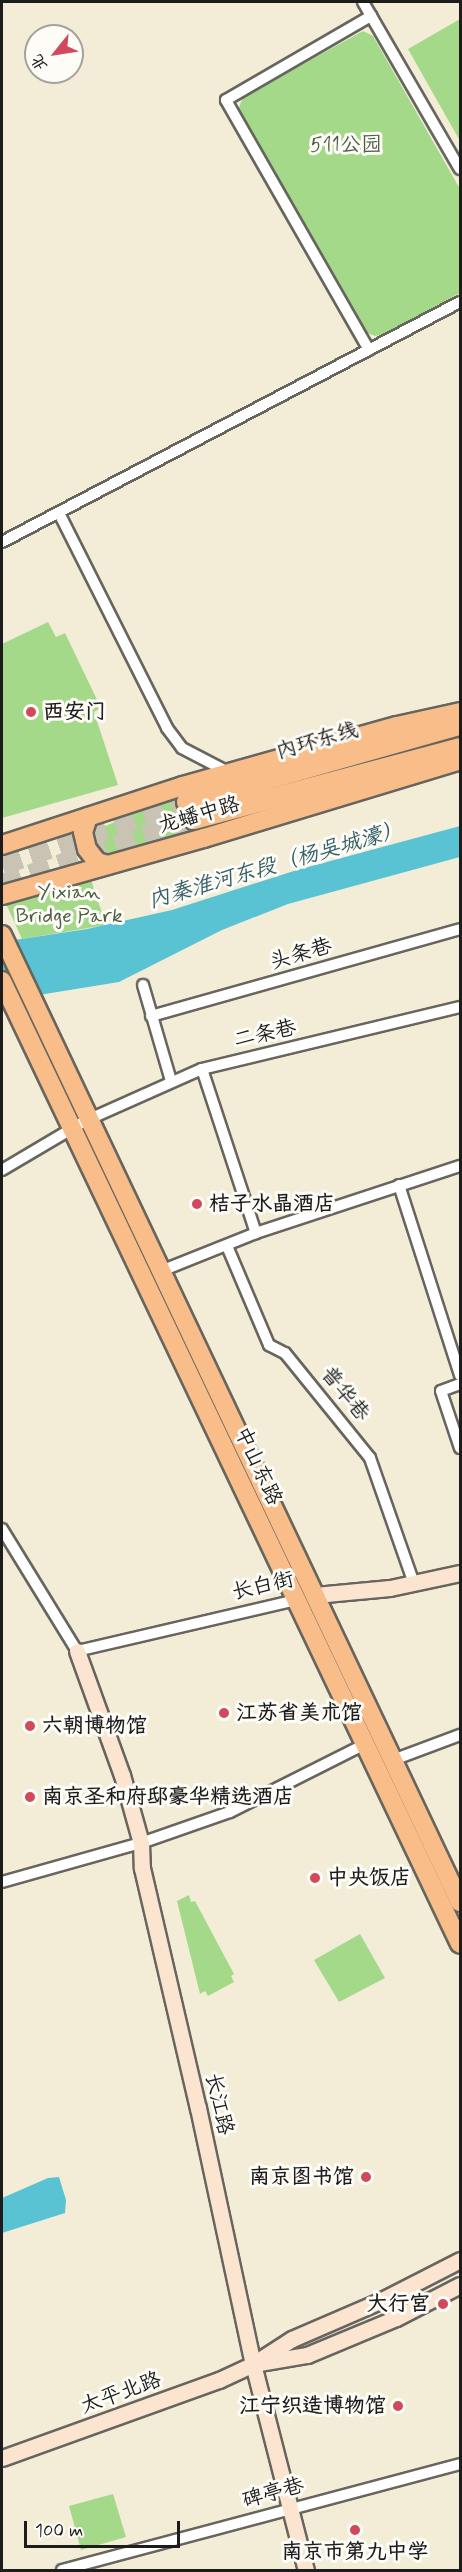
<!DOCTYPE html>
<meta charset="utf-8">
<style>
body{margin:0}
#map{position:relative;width:462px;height:2572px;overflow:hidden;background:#f3edd8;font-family:Mynerve,"LXGW WenKai TC",sans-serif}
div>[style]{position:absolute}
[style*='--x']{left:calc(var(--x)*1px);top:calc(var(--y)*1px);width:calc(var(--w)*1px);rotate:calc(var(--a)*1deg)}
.green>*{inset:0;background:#a4d98a}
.water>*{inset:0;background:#59c3d4}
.highway-tunnel>*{height:20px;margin-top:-10px;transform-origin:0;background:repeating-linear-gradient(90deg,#c8c3b2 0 20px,transparent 0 30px)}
.roads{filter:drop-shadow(2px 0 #67655e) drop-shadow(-2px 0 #67655e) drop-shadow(0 2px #67655e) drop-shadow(0 -2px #67655e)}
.street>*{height:10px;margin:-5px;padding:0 5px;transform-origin:5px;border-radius:5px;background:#fff}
.secondary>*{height:15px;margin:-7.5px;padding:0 7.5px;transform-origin:7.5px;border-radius:7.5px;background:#fce5d0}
.primary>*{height:18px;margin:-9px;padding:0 9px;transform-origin:9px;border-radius:9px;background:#f8bd89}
.highway>*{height:20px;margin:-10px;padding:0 10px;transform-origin:10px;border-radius:10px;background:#f8bd89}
.dots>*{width:16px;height:16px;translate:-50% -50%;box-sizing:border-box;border:3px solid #fdfcf7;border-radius:50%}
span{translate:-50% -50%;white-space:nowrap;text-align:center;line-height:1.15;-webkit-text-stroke:6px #fdfcf7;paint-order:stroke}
.park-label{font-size:21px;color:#4c5e42}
.poi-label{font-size:21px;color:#1c1c1c;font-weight:700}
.left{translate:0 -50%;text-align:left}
.right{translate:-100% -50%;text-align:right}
.street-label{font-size:21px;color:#1c1c1c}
.water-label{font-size:22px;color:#345f66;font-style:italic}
.frame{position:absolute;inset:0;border:3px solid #1c1c1c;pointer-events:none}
.north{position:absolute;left:24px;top:24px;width:60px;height:60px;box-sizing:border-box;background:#fdfcf7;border:2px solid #a3a29f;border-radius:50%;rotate:240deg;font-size:16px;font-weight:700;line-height:24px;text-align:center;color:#1c1c1c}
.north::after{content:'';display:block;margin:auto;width:21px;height:27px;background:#d1495b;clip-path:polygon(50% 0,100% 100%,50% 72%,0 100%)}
.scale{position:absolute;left:24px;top:2521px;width:156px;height:27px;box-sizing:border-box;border:3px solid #1c1c1c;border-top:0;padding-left:8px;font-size:18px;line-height:21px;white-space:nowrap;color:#1c1c1c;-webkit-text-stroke:4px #fdfcf7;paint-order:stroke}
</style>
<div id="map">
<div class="green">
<div style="clip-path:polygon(460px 19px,460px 141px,408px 49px)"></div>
<div style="clip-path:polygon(363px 31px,373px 36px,460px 189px,460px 293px,384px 334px,375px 336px,365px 332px,238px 110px,243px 97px)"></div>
<div style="clip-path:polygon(48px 622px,56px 637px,65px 633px,101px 708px,94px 712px,118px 785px,2px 818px,2px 644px)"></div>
<div style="clip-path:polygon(172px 797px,185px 838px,113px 854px,101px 853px,95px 845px,96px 830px)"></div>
<div style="clip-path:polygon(88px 871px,106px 925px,22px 939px,2px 895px)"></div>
<div style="clip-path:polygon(189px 1895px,191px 1902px,195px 1901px,234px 1974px,231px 1976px,234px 1982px,208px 1996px,205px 1991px,200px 1994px,177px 1901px)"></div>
<div style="clip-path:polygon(360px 1934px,385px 1978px,339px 2002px,314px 1960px)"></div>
<div style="clip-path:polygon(113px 2494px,126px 2537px,81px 2550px,69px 2506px)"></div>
</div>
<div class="water">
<div style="clip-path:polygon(460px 826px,460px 857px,288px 904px,222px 930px,119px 982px,2px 1001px,2px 942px,87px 929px,172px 910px,297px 870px)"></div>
<div style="clip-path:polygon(59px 2177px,66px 2200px,65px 2213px,2px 2233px,2px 2198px,48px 2178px)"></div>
</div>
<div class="highway-tunnel">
<div style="--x:2;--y:865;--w:195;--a:-18.8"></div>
<div style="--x:2;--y:884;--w:203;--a:-18.7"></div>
</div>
<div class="roads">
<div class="street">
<div style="--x:363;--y:2;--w:193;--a:59.9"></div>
<div style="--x:369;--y:350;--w:288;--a:-119.8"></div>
<div style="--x:226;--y:100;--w:168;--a:-30.1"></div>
<div style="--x:59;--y:513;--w:241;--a:63.3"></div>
<div style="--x:167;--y:728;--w:25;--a:53"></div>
<div style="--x:182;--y:748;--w:54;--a:27.5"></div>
<div style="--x:2;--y:542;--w:517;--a:-27.66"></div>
<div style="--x:143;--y:985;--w:100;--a:73.7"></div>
<div style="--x:151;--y:1016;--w:321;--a:-15.7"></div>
<div style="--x:202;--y:1069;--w:173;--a:71.8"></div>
<div style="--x:2;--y:1170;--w:96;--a:-30.6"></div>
<div style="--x:85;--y:1121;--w:128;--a:-24"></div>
<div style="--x:202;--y:1069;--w:265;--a:-13.5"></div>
<div style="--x:399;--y:1185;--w:200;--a:72.2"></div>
<div style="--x:227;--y:1246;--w:108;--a:67"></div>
<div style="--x:269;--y:1345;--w:18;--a:27"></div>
<div style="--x:285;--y:1353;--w:135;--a:51"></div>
<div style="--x:370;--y:1458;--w:130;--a:70.7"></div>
<div style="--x:161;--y:1271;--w:102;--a:-21.8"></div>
<div style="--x:256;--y:1233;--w:215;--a:-18.2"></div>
<div style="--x:460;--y:1384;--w:20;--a:160"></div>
<div style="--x:441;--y:1391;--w:60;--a:71.6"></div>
<div style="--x:2;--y:1529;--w:143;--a:58.4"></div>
<div style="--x:77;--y:1651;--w:229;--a:-13.1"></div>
<div style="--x:393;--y:1760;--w:72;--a:-20.5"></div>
<div style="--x:2;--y:1882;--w:144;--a:-15.7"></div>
<div style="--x:141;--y:1843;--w:94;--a:-19.2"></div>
<div style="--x:230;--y:1812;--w:151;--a:-26.7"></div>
<div style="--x:62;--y:2570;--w:412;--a:-14.9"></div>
</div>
<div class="secondary">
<div style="--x:315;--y:1595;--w:75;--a:-5.3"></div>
<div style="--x:390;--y:1588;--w:72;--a:-12.1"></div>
<div style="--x:77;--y:1651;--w:132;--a:70.1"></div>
<div style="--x:122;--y:1775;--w:71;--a:74.4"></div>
<div style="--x:141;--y:1843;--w:25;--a:88"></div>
<div style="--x:142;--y:1868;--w:246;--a:76.9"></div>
<div style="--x:198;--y:2108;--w:262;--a:77.9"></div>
<div style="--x:253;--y:2364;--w:213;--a:75.6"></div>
<div style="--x:259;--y:2363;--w:49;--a:-9.5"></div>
<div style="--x:307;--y:2355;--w:96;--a:-22.6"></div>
<div style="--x:396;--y:2318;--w:72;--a:-27.3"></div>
<div style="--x:2;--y:2458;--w:231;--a:-19.8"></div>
<div style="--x:219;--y:2380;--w:38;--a:-25"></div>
<div style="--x:253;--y:2364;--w:46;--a:-32.7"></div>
<div style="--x:292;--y:2339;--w:98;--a:-23.4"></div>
<div style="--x:382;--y:2300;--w:88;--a:-27.1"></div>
</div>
<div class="primary">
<div style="--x:88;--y:817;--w:16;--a:108"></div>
<div style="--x:83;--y:832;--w:17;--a:77"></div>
<div style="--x:87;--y:849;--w:16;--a:52"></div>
<div style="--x:97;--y:862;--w:11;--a:15"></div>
<div style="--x:2;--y:845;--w:190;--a:-18.1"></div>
<div style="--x:183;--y:786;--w:222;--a:-15.7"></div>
<div style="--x:397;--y:726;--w:65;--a:-12.5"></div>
<div style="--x:2;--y:895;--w:210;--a:-15.8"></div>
<div style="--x:204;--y:838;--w:268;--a:-16.9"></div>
<div style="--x:2;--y:935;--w:1070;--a:64.66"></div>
<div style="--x:2;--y:981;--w:1066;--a:64.56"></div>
</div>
<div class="highway">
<div style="--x:187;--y:802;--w:284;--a:-15.8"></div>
<div style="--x:194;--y:819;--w:275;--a:-14.9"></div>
</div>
</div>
<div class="dots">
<div style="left:31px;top:712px;background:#d1495b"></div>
<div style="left:197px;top:1204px;background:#d1495b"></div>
<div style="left:224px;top:1713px;background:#d1495b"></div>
<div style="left:30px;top:1726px;background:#d1495b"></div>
<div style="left:30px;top:1797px;background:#d1495b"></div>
<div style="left:315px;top:1878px;background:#d1495b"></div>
<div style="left:366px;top:2177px;background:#d1495b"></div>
<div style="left:443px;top:2304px;background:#d1495b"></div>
<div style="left:398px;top:2406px;background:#d1495b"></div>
<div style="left:355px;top:2530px;background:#d1495b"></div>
</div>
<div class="park-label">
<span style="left:346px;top:145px">511公园</span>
<span style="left:69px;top:904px">Yixian<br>Bridge Park</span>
</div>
<div class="poi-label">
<span class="left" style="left:43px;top:712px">西安门</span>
<span class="left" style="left:209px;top:1204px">桔子水晶酒店</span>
<span class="left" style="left:236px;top:1713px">江苏省美术馆</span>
<span class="left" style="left:42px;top:1726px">六朝博物馆</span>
<span class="left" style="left:42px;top:1797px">南京圣和府邸豪华精选酒店</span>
<span class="left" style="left:327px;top:1878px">中央饭店</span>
<span class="right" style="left:354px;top:2177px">南京图书馆</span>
<span class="right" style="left:430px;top:2304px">大行宫</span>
<span class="right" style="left:386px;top:2406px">江宁织造博物馆</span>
<span style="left:355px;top:2552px">南京市第九中学</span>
</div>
<div class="street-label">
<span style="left:317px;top:741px;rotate:-16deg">内环东线</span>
<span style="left:199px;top:815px;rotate:-16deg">龙蟠中路</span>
<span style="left:301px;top:954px;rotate:-16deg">头条巷</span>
<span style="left:265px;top:1034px;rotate:-12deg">二条巷</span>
<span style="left:345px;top:1394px;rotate:51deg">普华巷</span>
<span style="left:258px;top:1466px;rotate:65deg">中山东路</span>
<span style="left:263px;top:1586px;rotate:-13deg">长白街</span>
<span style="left:219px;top:2104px;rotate:77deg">长江路</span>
<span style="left:121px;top:2393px;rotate:-20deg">太平北路</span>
<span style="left:273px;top:2493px;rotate:-15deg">碑亭巷</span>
</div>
<div class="water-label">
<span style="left:276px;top:866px;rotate:-16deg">内秦淮河东段（杨吴城濠）</span>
</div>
<div class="frame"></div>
<div class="north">北</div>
<div class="scale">100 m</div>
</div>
